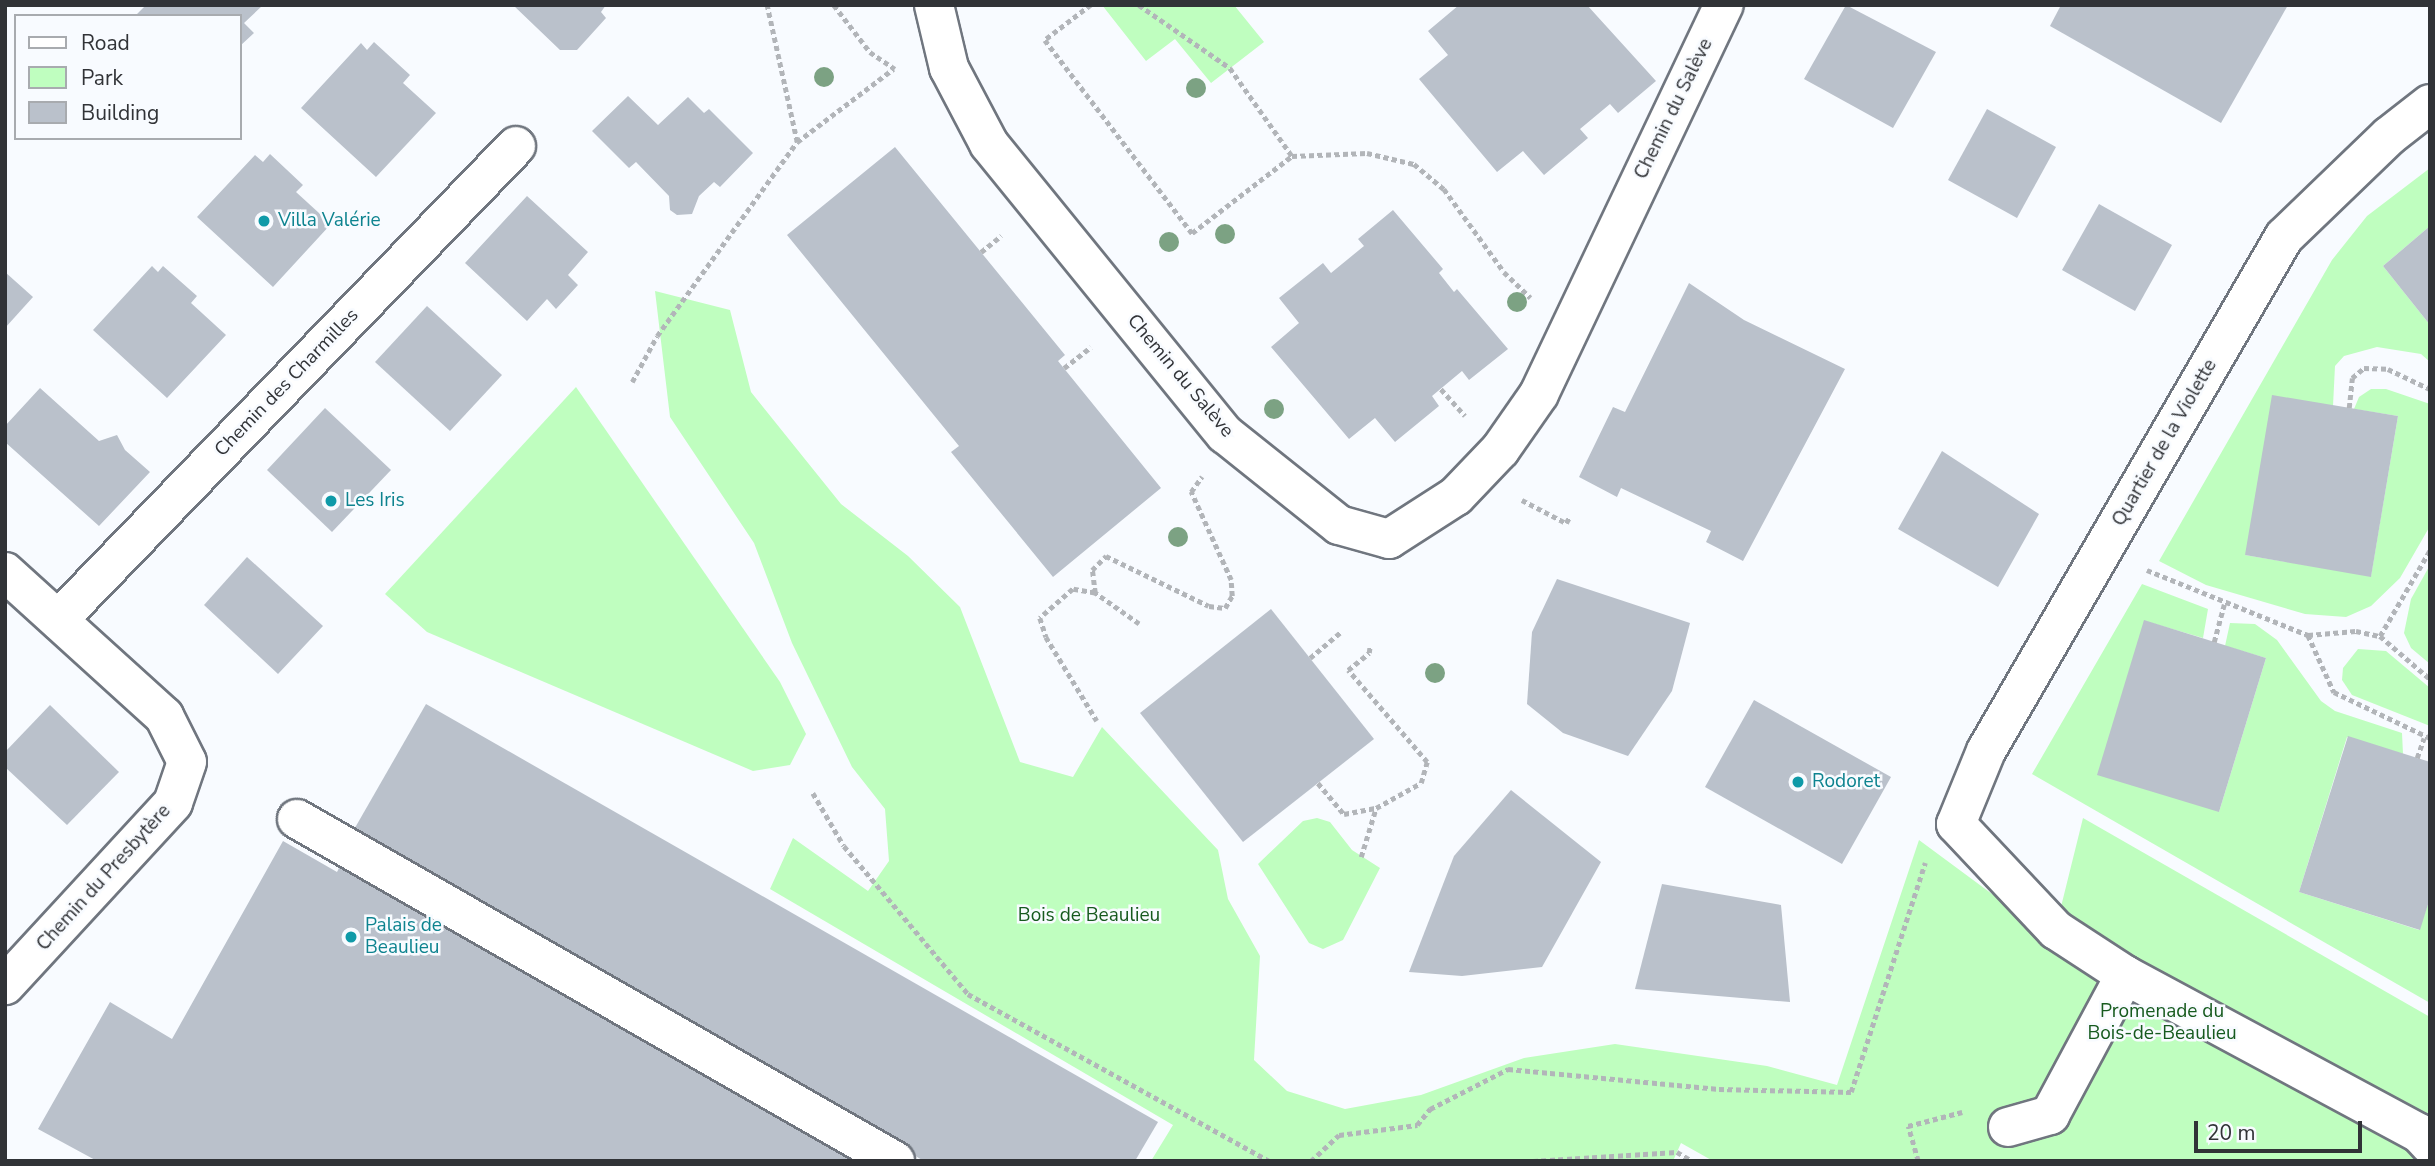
<!DOCTYPE html>
<meta charset="utf-8">
<style>
body{margin:0}
#map{position:relative;width:2435px;height:1166px;overflow:hidden;background:#f8fbff;font-family:"Nunito Sans",sans-serif}
div>[style]{position:absolute}
[style*='--x']{left:calc(var(--x)*1px);top:calc(var(--y)*1px);width:calc(var(--w)*1px);rotate:calc(var(--a)*1deg)}
.green>*{inset:0;background:#bffebf}
.building>*{inset:0;background:#bac1cb}
.path>*{height:4.5px;margin-top:-2.25px;transform-origin:0;background:repeating-linear-gradient(90deg,#b2b5b9 0 5px,transparent 0 8.5px)}
.roads{filter:drop-shadow(2px 0 #70767f) drop-shadow(-2px 0 #70767f) drop-shadow(0 2px #70767f) drop-shadow(0 -2px #70767f)}
.minor>*{height:38px;margin:-19px;padding:0 19px;transform-origin:19px;border-radius:19px;background:#fff}
.trees>*{width:20px;height:20px;margin:-10px;border-radius:50%;background:#7ca283}
.dots>*{width:19px;height:19px;translate:-50% -50%;box-sizing:border-box;border:4px solid #f8fbff;border-radius:50%}
span{translate:-50% -50%;white-space:nowrap;text-align:center;line-height:1.15;-webkit-text-stroke:5px #f8fbff;paint-order:stroke}
.street-label{font-size:19px;color:#313337}
.culture-label{font-size:19px;color:#0d838f}
.left{translate:0 -50%;text-align:left}
.park-label{font-size:19px;color:#165a1e}
.frame{position:absolute;inset:0;border:7px solid #313337;pointer-events:none}
.legend{position:absolute;left:14px;top:14px;width:228px;height:126px;box-sizing:border-box;background:#f8fbff;border:2px solid #a8abaf;margin:0;padding:9px 12px;list-style:none;font-size:21px;color:#313337}
.legend li{display:flex;align-items:center;gap:14px;height:35px}
.legend b{width:35px;border:2px solid #a8abaf}
.scale{position:absolute;left:2194px;top:1121px;width:168px;height:32px;box-sizing:border-box;border:4px solid #313337;border-top:0;padding-left:9px;font-size:21px;line-height:24px;white-space:nowrap;color:#313337;-webkit-text-stroke:5px #f8fbff;paint-order:stroke}
</style>
<div id="map">
<div class="green">
<div style="clip-path:polygon(1102px 5px,1234px 5px,1264px 42px,1211px 83px,1175px 39px,1146px 61px)"></div>
<div style="clip-path:polygon(2430px 168px,2430px 226px,2383px 266px,2430px 325px,2430px 362px,2421px 354px,2377px 347px,2344px 356px,2335px 366px,2333px 406px,2245px 555px,2371px 576px,2398px 416px,2354px 409px,2359px 397px,2371px 389px,2386px 389px,2430px 404px,2430px 526px,2400px 578px,2371px 606px,2346px 617px,2305px 614px,2206px 585px,2159px 561px,2332px 260px,2367px 216px)"></div>
<div style="clip-path:polygon(655px 291px,730px 310px,751px 392px,841px 504px,908px 556px,960px 607px,1020px 762px,1073px 777px,1102px 727px,1218px 850px,1228px 899px,1260px 956px,1254px 1060px,1287px 1091px,1345px 1109px,1421px 1095px,1524px 1058px,1615px 1044px,1767px 1066px,1837px 1085px,1919px 840px,2053px 939px,2083px 818px,2430px 1017px,2430px 1161px,1713px 1161px,1681px 1143px,1673px 1161px,1151px 1161px,1173px 1125px,770px 889px,793px 838px,868px 891px,889px 861px,885px 809px,852px 767px,792px 643px,754px 543px,670px 417px)"></div>
<div style="clip-path:polygon(576px 387px,780px 682px,806px 734px,790px 765px,753px 771px,427px 632px,385px 594px)"></div>
<div style="clip-path:polygon(2430px 565px,2430px 664px,2411px 648px,2404px 633px,2411px 599px)"></div>
<div style="clip-path:polygon(2142px 584px,2208px 609px,2203px 638px,2145px 621px,2219px 812px,2266px 658px,2225px 646px,2230px 623px,2255px 624px,2277px 640px,2321px 701px,2335px 711px,2402px 733px,2403px 754px,2347px 737px,2299px 892px,2419px 930px,2430px 898px,2430px 1003px,2032px 774px)"></div>
<div style="clip-path:polygon(2358px 649px,2386px 651px,2430px 688px,2430px 726px,2352px 695px,2342px 680px,2343px 668px)"></div>
<div style="clip-path:polygon(1317px 818px,1330px 822px,1352px 850px,1380px 868px,1343px 940px,1323px 949px,1309px 943px,1258px 864px,1303px 821px)"></div>
</div>
<div class="building">
<div style="clip-path:polygon(146px 5px,263px 5px,244px 23px,254px 33px,240px 46px,240px 16px,135px 16px)"></div>
<div style="clip-path:polygon(513px 5px,606px 5px,601px 12px,606px 18px,577px 50px,560px 50px)"></div>
<div style="clip-path:polygon(1459px 5px,1587px 5px,1656px 81px,1618px 113px,1610px 104px,1580px 129px,1588px 138px,1544px 175px,1523px 151px,1497px 172px,1419px 79px,1448px 55px,1428px 31px)"></div>
<div style="clip-path:polygon(1846px 5px,1936px 52px,1893px 128px,1804px 79px)"></div>
<div style="clip-path:polygon(2061px 5px,2288px 5px,2221px 123px,2050px 26px)"></div>
<div style="clip-path:polygon(374px 42px,410px 75px,403px 83px,436px 113px,376px 177px,301px 108px,361px 43px,367px 50px)"></div>
<div style="clip-path:polygon(628px 96px,658px 125px,688px 97px,704px 113px,709px 109px,753px 153px,720px 187px,714px 182px,699px 196px,692px 214px,677px 215px,670px 210px,669px 196px,636px 162px,629px 168px,592px 131px)"></div>
<div style="clip-path:polygon(1987px 109px,2056px 147px,2017px 218px,1948px 180px)"></div>
<div style="clip-path:polygon(895px 147px,1065px 355px,1058px 361px,1161px 488px,1053px 577px,951px 452px,959px 446px,787px 235px)"></div>
<div style="clip-path:polygon(270px 154px,303px 185px,296px 192px,331px 224px,273px 287px,197px 217px,255px 155px,263px 162px)"></div>
<div style="clip-path:polygon(527px 196px,588px 252px,568px 275px,578px 285px,556px 309px,547px 299px,527px 321px,465px 263px)"></div>
<div style="clip-path:polygon(2099px 204px,2172px 245px,2135px 311px,2062px 270px)"></div>
<div style="clip-path:polygon(1393px 210px,1443px 269px,1439px 273px,1454px 292px,1457px 289px,1508px 349px,1469px 380px,1462px 371px,1432px 396px,1439px 406px,1395px 442px,1375px 418px,1349px 439px,1271px 347px,1299px 323px,1279px 298px,1323px 263px,1331px 273px,1364px 246px,1358px 239px)"></div>
<div style="clip-path:polygon(2430px 226px,2430px 325px,2383px 266px)"></div>
<div style="clip-path:polygon(152px 266px,158px 272px,163px 266px,197px 296px,191px 303px,226px 335px,167px 398px,93px 330px)"></div>
<div style="clip-path:polygon(5px 272px,33px 297px,5px 328px)"></div>
<div style="clip-path:polygon(1689px 283px,1744px 320px,1845px 369px,1743px 561px,1706px 542px,1711px 531px,1621px 488px,1617px 497px,1579px 477px,1613px 407px,1625px 412px)"></div>
<div style="clip-path:polygon(427px 306px,502px 375px,450px 431px,375px 362px)"></div>
<div style="clip-path:polygon(40px 388px,99px 441px,117px 435px,125px 450px,150px 472px,99px 526px,5px 442px,5px 426px)"></div>
<div style="clip-path:polygon(2272px 395px,2398px 416px,2371px 577px,2245px 555px)"></div>
<div style="clip-path:polygon(325px 408px,391px 470px,332px 532px,267px 470px)"></div>
<div style="clip-path:polygon(1942px 451px,2039px 514px,1998px 587px,1898px 529px)"></div>
<div style="clip-path:polygon(247px 557px,323px 626px,278px 674px,204px 605px)"></div>
<div style="clip-path:polygon(1557px 579px,1690px 623px,1672px 691px,1628px 756px,1563px 733px,1527px 704px,1532px 632px)"></div>
<div style="clip-path:polygon(1271px 609px,1374px 739px,1243px 842px,1140px 713px)"></div>
<div style="clip-path:polygon(2144px 620px,2266px 658px,2219px 812px,2097px 775px)"></div>
<div style="clip-path:polygon(1754px 700px,1891px 777px,1842px 864px,1705px 787px)"></div>
<div style="clip-path:polygon(426px 704px,1158px 1122px,1135px 1161px,924px 1161px,352px 833px)"></div>
<div style="clip-path:polygon(50px 705px,119px 772px,67px 825px,5px 767px,5px 752px)"></div>
<div style="clip-path:polygon(2348px 736px,2430px 762px,2430px 898px,2420px 930px,2299px 892px)"></div>
<div style="clip-path:polygon(1511px 790px,1601px 862px,1542px 967px,1462px 976px,1409px 972px,1454px 856px)"></div>
<div style="clip-path:polygon(283px 841px,337px 872px,342px 862px,868px 1161px,97px 1161px,38px 1129px,110px 1002px,172px 1039px)"></div>
<div style="clip-path:polygon(1662px 884px,1781px 905px,1790px 1002px,1635px 989px)"></div>
</div>
<div class="path">
<div style="--x:834;--y:5;--w:59;--a:52.5"></div>
<div style="--x:870;--y:52;--w:30;--a:34"></div>
<div style="--x:1091;--y:5;--w:58;--a:142.7"></div>
<div style="--x:1045;--y:40;--w:243;--a:52.7"></div>
<div style="--x:1192;--y:233;--w:126;--a:-37.6"></div>
<div style="--x:1139;--y:5;--w:111;--a:34.7"></div>
<div style="--x:1230;--y:68;--w:108;--a:54.8"></div>
<div style="--x:1292;--y:156;--w:75;--a:-2.3"></div>
<div style="--x:1367;--y:153;--w:48;--a:13.2"></div>
<div style="--x:1414;--y:164;--w:39;--a:40"></div>
<div style="--x:1444;--y:189;--w:102;--a:54.1"></div>
<div style="--x:1504;--y:272;--w:37;--a:44"></div>
<div style="--x:797;--y:142;--w:121;--a:-37.2"></div>
<div style="--x:981;--y:252;--w:26;--a:-39"></div>
<div style="--x:1064;--y:368;--w:34;--a:-38"></div>
<div style="--x:632;--y:382;--w:52;--a:-61.5"></div>
<div style="--x:657;--y:336;--w:239;--a:-54.2"></div>
<div style="--x:797;--y:142;--w:140;--a:-102.4"></div>
<div style="--x:1441;--y:389;--w:36;--a:48"></div>
<div style="--x:2349;--y:408;--w:30;--a:-84"></div>
<div style="--x:2352;--y:378;--w:16;--a:-40"></div>
<div style="--x:2364;--y:368;--w:24;--a:2"></div>
<div style="--x:2388;--y:369;--w:47;--a:25.5"></div>
<div style="--x:1522;--y:500;--w:50;--a:27.6"></div>
<div style="--x:1566;--y:523;--w:8;--a:-60"></div>
<div style="--x:2147;--y:570;--w:174;--a:22"></div>
<div style="--x:2308;--y:635;--w:48;--a:-4.8"></div>
<div style="--x:2356;--y:631;--w:25;--a:12"></div>
<div style="--x:2380;--y:636;--w:66;--a:40.7"></div>
<div style="--x:1095;--y:593;--w:22;--a:-170"></div>
<div style="--x:1073;--y:589;--w:44;--a:138.7"></div>
<div style="--x:1040;--y:618;--w:20;--a:72"></div>
<div style="--x:1046;--y:637;--w:98;--a:58.7"></div>
<div style="--x:1139;--y:624;--w:54;--a:-144.8"></div>
<div style="--x:1095;--y:593;--w:23;--a:-97"></div>
<div style="--x:1092;--y:570;--w:20;--a:-45"></div>
<div style="--x:1106;--y:556;--w:114;--a:25.9"></div>
<div style="--x:1209;--y:606;--w:16;--a:7"></div>
<div style="--x:1225;--y:608;--w:14;--a:-60"></div>
<div style="--x:1232;--y:596;--w:16;--a:-94"></div>
<div style="--x:1231;--y:580;--w:97;--a:-114.4"></div>
<div style="--x:1191;--y:492;--w:19;--a:-55"></div>
<div style="--x:2308;--y:635;--w:63;--a:65.5"></div>
<div style="--x:2334;--y:692;--w:106;--a:25.6"></div>
<div style="--x:2380;--y:636;--w:99;--a:-59.8"></div>
<div style="--x:2214;--y:642;--w:39;--a:-75"></div>
<div style="--x:1310;--y:658;--w:42;--a:-40.2"></div>
<div style="--x:2417;--y:758;--w:21;--a:-71"></div>
<div style="--x:1318;--y:783;--w:40;--a:50"></div>
<div style="--x:1344;--y:814;--w:33;--a:-11"></div>
<div style="--x:813;--y:793;--w:61;--a:59.7"></div>
<div style="--x:844;--y:846;--w:193;--a:50"></div>
<div style="--x:968;--y:994;--w:344;--a:29"></div>
<div style="--x:1361;--y:857;--w:51;--a:-73"></div>
<div style="--x:1376;--y:808;--w:51;--a:-29.1"></div>
<div style="--x:1421;--y:783;--w:22;--a:-74"></div>
<div style="--x:1427;--y:762;--w:121;--a:-130.7"></div>
<div style="--x:1348;--y:670;--w:27;--a:-39"></div>
<div style="--x:1369;--y:653;--w:8;--a:-83"></div>
<div style="--x:1311;--y:1161;--w:38;--a:-43"></div>
<div style="--x:1339;--y:1135;--w:79;--a:-7.3"></div>
<div style="--x:1417;--y:1125;--w:21;--a:-51"></div>
<div style="--x:1430;--y:1109;--w:88;--a:-27.1"></div>
<div style="--x:1508;--y:1069;--w:212;--a:5.4"></div>
<div style="--x:1719;--y:1089;--w:132;--a:1.3"></div>
<div style="--x:1851;--y:1092;--w:241;--a:-72.1"></div>
<div style="--x:1533;--y:1161;--w:144;--a:-3.6"></div>
<div style="--x:1677;--y:1152;--w:17;--a:31"></div>
<div style="--x:1918;--y:1161;--w:36;--a:-106"></div>
<div style="--x:1908;--y:1126;--w:56;--a:-14.5"></div>
</div>
<div class="roads">
<div class="minor">
<div style="--x:934;--y:5;--w:65;--a:76.6"></div>
<div style="--x:949;--y:68;--w:86;--a:62.2"></div>
<div style="--x:989;--y:144;--w:374;--a:50.9"></div>
<div style="--x:1225;--y:434;--w:146;--a:38.6"></div>
<div style="--x:1339;--y:525;--w:52;--a:15.6"></div>
<div style="--x:1389;--y:539;--w:80;--a:-32.7"></div>
<div style="--x:1456;--y:496;--w:64;--a:-46.3"></div>
<div style="--x:1500;--y:450;--w:68;--a:-55.1"></div>
<div style="--x:1539;--y:394;--w:431;--a:-64.6"></div>
<div style="--x:2430;--y:104;--w:52;--a:142"></div>
<div style="--x:2389;--y:136;--w:146;--a:136.1"></div>
<div style="--x:2284;--y:237;--w:594;--a:120.1"></div>
<div style="--x:1986;--y:751;--w:79;--a:112.3"></div>
<div style="--x:1956;--y:824;--w:146;--a:46.7"></div>
<div style="--x:2056;--y:930;--w:82;--a:33.1"></div>
<div style="--x:2125;--y:975;--w:334;--a:28.3"></div>
<div style="--x:2419;--y:1133;--w:16;--a:47"></div>
<div style="--x:5;--y:572;--w:215;--a:42.2"></div>
<div style="--x:164;--y:716;--w:51;--a:63.4"></div>
<div style="--x:187;--y:762;--w:43;--a:108.9"></div>
<div style="--x:173;--y:803;--w:248;--a:132.7"></div>
<div style="--x:58;--y:620;--w:659;--a:-45.98"></div>
<div style="--x:297;--y:819;--w:689;--a:29.77"></div>
<div style="--x:2008;--y:1127;--w:44;--a:-15.9"></div>
<div style="--x:2050;--y:1115;--w:159;--a:-61.8"></div>
</div>
</div>
<div class="trees">
<div style="left:824px;top:77px"></div>
<div style="left:1196px;top:88px"></div>
<div style="left:1225px;top:234px"></div>
<div style="left:1169px;top:242px"></div>
<div style="left:1517px;top:302px"></div>
<div style="left:1274px;top:409px"></div>
<div style="left:1178px;top:537px"></div>
<div style="left:1435px;top:673px"></div>
</div>
<div class="dots">
<div style="left:264px;top:221px;background:#0f9aa8"></div>
<div style="left:331px;top:501px;background:#0f9aa8"></div>
<div style="left:1798px;top:782px;background:#0f9aa8"></div>
<div style="left:351px;top:937px;background:#0f9aa8"></div>
</div>
<div class="street-label">
<span style="left:1674px;top:109px;rotate:-64deg">Chemin du Salève</span>
<span style="left:1180px;top:376px;rotate:50deg">Chemin du Salève</span>
<span style="left:287px;top:383px;rotate:-46deg">Chemin des Charmilles</span>
<span style="left:2165px;top:443px;rotate:-60deg">Quartier de la Violette</span>
<span style="left:104px;top:878px;rotate:-48deg">Chemin du Presbytère</span>
</div>
<div class="culture-label">
<span class="left" style="left:278px;top:221px">Villa Valérie</span>
<span class="left" style="left:345px;top:501px">Les Iris</span>
<span class="left" style="left:1812px;top:782px">Rodoret</span>
<span class="left" style="left:365px;top:937px">Palais de<br>Beaulieu</span>
</div>
<div class="park-label">
<span style="left:1089px;top:916px">Bois de Beaulieu</span>
<span style="left:2162px;top:1023px">Promenade du<br>Bois-de-Beaulieu</span>
</div>
<div class="frame"></div>
<ul class="legend">
<li><b style="height:9px;background:#fff"></b>Road</li>
<li><b style="height:19px;background:#bffebf"></b>Park</li>
<li><b style="height:19px;background:#bac1cb"></b>Building</li>
</ul>
<div class="scale">20 m</div>
</div>
